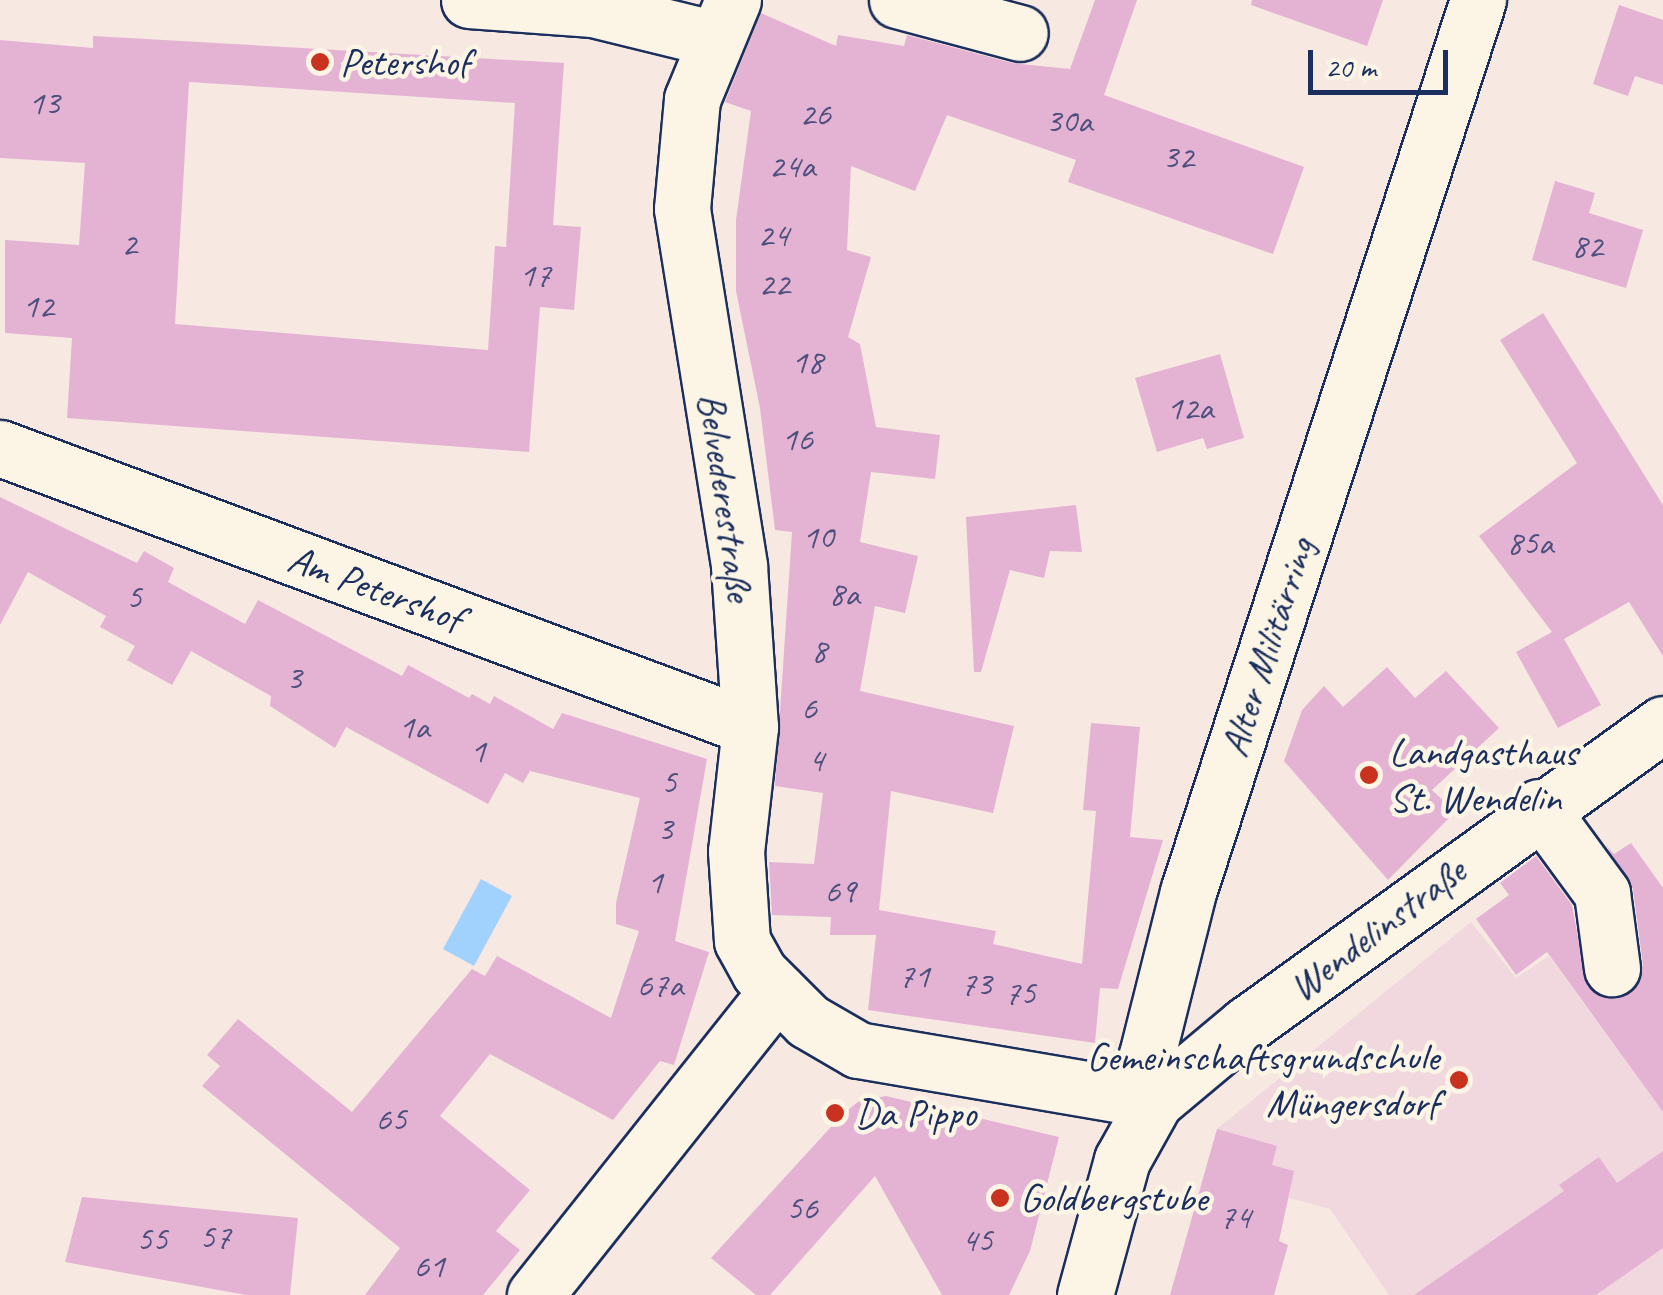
<!DOCTYPE html>
<meta charset="utf-8">
<style>
body{margin:0}
#map{position:relative;width:1663px;height:1295px;overflow:hidden;background:#f7e8e2;font-family:Caveat,sans-serif}
div>[style]{position:absolute}
[style*='--x']{left:calc(var(--x)*1px);top:calc(var(--y)*1px);width:calc(var(--w)*1px);rotate:calc(var(--a)*1deg)}
.built>*{inset:0;background:#f1d8de}
.water>*{inset:0;background:#a1d1fd}
.building>*{inset:0;background:#e4b3d4}
.roads{filter:drop-shadow(2px 0 #1b2f5e) drop-shadow(-2px 0 #1b2f5e) drop-shadow(0 2px #1b2f5e) drop-shadow(0 -2px #1b2f5e)}
.minor>*{height:55px;margin:-27.5px;padding:0 27.5px;transform-origin:27.5px;border-radius:27.5px;background:#fcf5e5}
.dots>*{width:28px;height:28px;translate:-50% -50%;box-sizing:border-box;border:5px solid #fcf5e5;border-radius:50%}
span{translate:-50% -50%;white-space:nowrap;text-align:center;line-height:1.15;-webkit-text-stroke:9px #fcf5e5;paint-order:stroke}
.number-label{font-size:35px;color:#4d507c}
.number-label span{-webkit-text-stroke-width:0}
.poi-label{font-size:40px;color:#1b2f5e}
.left{translate:0 -50%;text-align:left}
.right{translate:-100% -50%;text-align:right}
.street-label{font-size:40px;color:#1b2f5e}
.scale{position:absolute;left:1308px;top:50px;width:140px;height:45px;box-sizing:border-box;border:5px solid #1b2f5e;border-top:0;padding-left:12px;font-size:30px;line-height:35px;white-space:nowrap;color:#1b2f5e;-webkit-text-stroke:8px #fcf5e5;paint-order:stroke}
</style>
<div id="map">
<div class="built">
<div style="clip-path:polygon(1471px 922px,1516px 978px,1549px 956px,1663px 1112px,1663px 1295px,1389px 1295px,1330px 1209px,1204px 1175px,1217px 1129px)"></div>
</div>
<div class="water">
<div style="clip-path:polygon(481px 879px,512px 896px,474px 966px,443px 949px)"></div>
</div>
<div class="building">
<div style="clip-path:polygon(1095px 0,1137px 0,1104px 95px,1304px 167px,1273px 254px,1068px 182px,1076px 160px,947px 115px,915px 191px,851px 166px,847px 250px,871px 257px,848px 337px,860px 344px,876px 427px,940px 435px,935px 479px,871px 472px,860px 542px,918px 556px,905px 613px,875px 606px,860px 691px,1014px 726px,993px 813px,891px 791px,879px 910px,996px 931px,993px 944px,1082px 964px,1096px 811px,1083px 810px,1091px 723px,1140px 727px,1130px 837px,1163px 840px,1118px 989px,1100px 988px,1095px 1043px,868px 1010px,876px 935px,830px 935px,831px 917px,772px 915px,769px 862px,814px 864px,823px 793px,775px 786px,792px 532px,775px 530px,760px 408px,736px 291px,736px 220px,751px 111px,725px 102px,761px 13px,836px 46px,838px 35px,904px 46px,907px 35px,1012px 63px,1070px 69px)"></div>
<div style="clip-path:polygon(1252px 0,1383px 0,1367px 46px,1251px 5px)"></div>
<div style="clip-path:polygon(1619px 5px,1663px 20px,1663px 85px,1635px 76px,1628px 96px,1593px 84px)"></div>
<div style="clip-path:polygon(evenodd,93px 36px,564px 63px,553px 225px,581px 227px,574px 310px,540px 307px,529px 452px,67px 418px,72px 338px,5px 333px,5px 240px,79px 245px,85px 163px,0 158px,0 40px,93px 48px,93px 36px,189px 82px,515px 103px,506px 247px,495px 246px,488px 350px,175px 324px,189px 82px)"></div>
<div style="clip-path:polygon(1555px 181px,1595px 193px,1589px 213px,1643px 230px,1626px 288px,1532px 260px)"></div>
<div style="clip-path:polygon(1543px 313px,1663px 505px,1663px 656px,1629px 602px,1564px 639px,1601px 705px,1558px 728px,1516px 652px,1552px 632px,1479px 536px,1577px 463px,1500px 340px)"></div>
<div style="clip-path:polygon(1220px 354px,1244px 438px,1207px 449px,1203px 438px,1157px 452px,1135px 378px)"></div>
<div style="clip-path:polygon(0 497px,137px 563px,144px 551px,174px 568px,168px 582px,245px 624px,258px 600px,402px 676px,408px 665px,469px 698px,472px 694px,490px 704px,494px 696px,553px 729px,562px 713px,707px 759px,675px 941px,709px 952px,674px 1065px,660px 1061px,613px 1120px,490px 1054px,440px 1116px,530px 1190px,496px 1231px,520px 1250px,483px 1295px,365px 1295px,400px 1248px,202px 1086px,220px 1066px,207px 1055px,238px 1019px,352px 1112px,472px 969px,485px 976px,497px 956px,611px 1018px,639px 931px,616px 924px,616px 903px,640px 798px,530px 771px,523px 783px,505px 773px,488px 804px,346px 727px,335px 748px,270px 706px,271px 696px,191px 651px,172px 685px,127px 660px,135px 646px,100px 627px,106px 616px,28px 572px,0 625px)"></div>
<div style="clip-path:polygon(1076px 505px,1082px 552px,1050px 551px,1044px 578px,1010px 570px,981px 672px,974px 672px,966px 517px)"></div>
<div style="clip-path:polygon(1387px 667px,1415px 698px,1446px 671px,1499px 728px,1432px 790px,1455px 812px,1388px 880px,1284px 761px,1302px 710px,1324px 686px,1343px 707px)"></div>
<div style="clip-path:polygon(1631px 843px,1663px 888px,1663px 1112px,1547px 952px,1516px 975px,1476px 919px,1509px 895px,1500px 883px,1536px 856px,1572px 905px,1587px 986px,1601px 997px,1630px 993px,1643px 965px,1633px 889px,1606px 845px,1614px 854px)"></div>
<div style="clip-path:polygon(886px 1096px,1059px 1137px,1030px 1251px,1009px 1295px,942px 1295px,875px 1176px,770px 1295px,756px 1295px,711px 1258px,841px 1116px,859px 1101px)"></div>
<div style="clip-path:polygon(1217px 1129px,1277px 1146px,1272px 1165px,1294px 1171px,1279px 1241px,1288px 1245px,1274px 1295px,1170px 1295px)"></div>
<div style="clip-path:polygon(1663px 1151px,1663px 1248px,1596px 1295px,1414px 1295px,1564px 1191px,1559px 1185px,1599px 1157px,1617px 1183px)"></div>
<div style="clip-path:polygon(82px 1197px,298px 1218px,290px 1295px,246px 1295px,65px 1262px)"></div>
</div>
<div class="roads">
<div class="minor">
<div style="--x:469;--y:0;--w:124;--a:4.2"></div>
<div style="--x:593;--y:9;--w:126;--a:13.8"></div>
<div style="--x:733;--y:0;--w:107;--a:112.5"></div>
<div style="--x:692;--y:99;--w:110;--a:95.2"></div>
<div style="--x:682;--y:209;--w:362;--a:80.9"></div>
<div style="--x:739;--y:566;--w:161;--a:86.1"></div>
<div style="--x:750;--y:727;--w:125;--a:96.4"></div>
<div style="--x:736;--y:851;--w:90;--a:86.2"></div>
<div style="--x:742;--y:941;--w:35;--a:61"></div>
<div style="--x:759;--y:972;--w:69;--a:45"></div>
<div style="--x:808;--y:1021;--w:58;--a:30.1"></div>
<div style="--x:858;--y:1050;--w:301;--a:9.7"></div>
<div style="--x:897;--y:0;--w:127;--a:15"></div>
<div style="--x:0;--y:448;--w:800;--a:20.41"></div>
<div style="--x:1539;--y:807;--w:107;--a:53.8"></div>
<div style="--x:1602;--y:893;--w:76;--a:82.4"></div>
<div style="--x:1155;--y:1101;--w:47;--a:-99.9"></div>
<div style="--x:1147;--y:1055;--w:168;--a:-75.9"></div>
<div style="--x:1188;--y:892;--w:938;--a:-71.99"></div>
<div style="--x:535;--y:1295;--w:389;--a:-51.5"></div>
<div style="--x:1085;--y:1295;--w:140;--a:-74.7"></div>
<div style="--x:1122;--y:1160;--w:68;--a:-60.8"></div>
<div style="--x:1155;--y:1101;--w:119;--a:-39.9"></div>
<div style="--x:1246;--y:1025;--w:514;--a:-35.82"></div>
</div>
</div>
<div class="dots">
<div style="left:320px;top:62px;background:#c8321e"></div>
<div style="left:1369px;top:775px;background:#c8321e"></div>
<div style="left:1459px;top:1080px;background:#c8321e"></div>
<div style="left:835px;top:1113px;background:#c8321e"></div>
<div style="left:1000px;top:1198px;background:#c8321e"></div>
</div>
<div class="number-label">
<span style="left:44px;top:103px">13</span>
<span style="left:815px;top:114px">26</span>
<span style="left:1069px;top:121px">30a</span>
<span style="left:1178px;top:157px">32</span>
<span style="left:792px;top:166px">24a</span>
<span style="left:773px;top:235px">24</span>
<span style="left:129px;top:244px">2</span>
<span style="left:1587px;top:246px">82</span>
<span style="left:535px;top:275px">17</span>
<span style="left:774px;top:284px">22</span>
<span style="left:38px;top:306px">12</span>
<span style="left:807px;top:362px">18</span>
<span style="left:1190px;top:408px">12a</span>
<span style="left:797px;top:439px">16</span>
<span style="left:818px;top:537px">10</span>
<span style="left:1530px;top:543px">85a</span>
<span style="left:844px;top:594px">8a</span>
<span style="left:134px;top:597px">5</span>
<span style="left:819px;top:651px">8</span>
<span style="left:294px;top:678px">3</span>
<span style="left:809px;top:708px">6</span>
<span style="left:414px;top:727px">1a</span>
<span style="left:478px;top:751px">1</span>
<span style="left:816px;top:760px">4</span>
<span style="left:669px;top:782px">5</span>
<span style="left:665px;top:829px">3</span>
<span style="left:655px;top:882px">1</span>
<span style="left:840px;top:891px">69</span>
<span style="left:914px;top:976px">71</span>
<span style="left:976px;top:984px">73</span>
<span style="left:660px;top:985px">67a</span>
<span style="left:1020px;top:993px">75</span>
<span style="left:391px;top:1119px">65</span>
<span style="left:802px;top:1208px">56</span>
<span style="left:1235px;top:1217px">74</span>
<span style="left:215px;top:1237px">57</span>
<span style="left:152px;top:1239px">55</span>
<span style="left:977px;top:1240px">45</span>
<span style="left:429px;top:1266px">61</span>
</div>
<div class="poi-label">
<span class="left" style="left:340px;top:62px">Petershof</span>
<span class="left" style="left:1389px;top:775px">Landgasthaus<br>St. Wendelin</span>
<span class="right" style="left:1439px;top:1080px">Gemeinschaftsgrundschule<br>Müngersdorf</span>
<span class="left" style="left:855px;top:1113px">Da Pippo</span>
<span class="left" style="left:1020px;top:1198px">Goldbergstube</span>
</div>
<div class="street-label">
<span style="left:726px;top:497px;rotate:82deg">Belvederestraße</span>
<span style="left:375px;top:588px;rotate:20deg">Am Petershof</span>
<span style="left:1267px;top:647px;rotate:-72deg">Alter Militärring</span>
<span style="left:1377px;top:929px;rotate:-37deg">Wendelinstraße</span>
</div>
<div class="scale">20 m</div>
</div>
